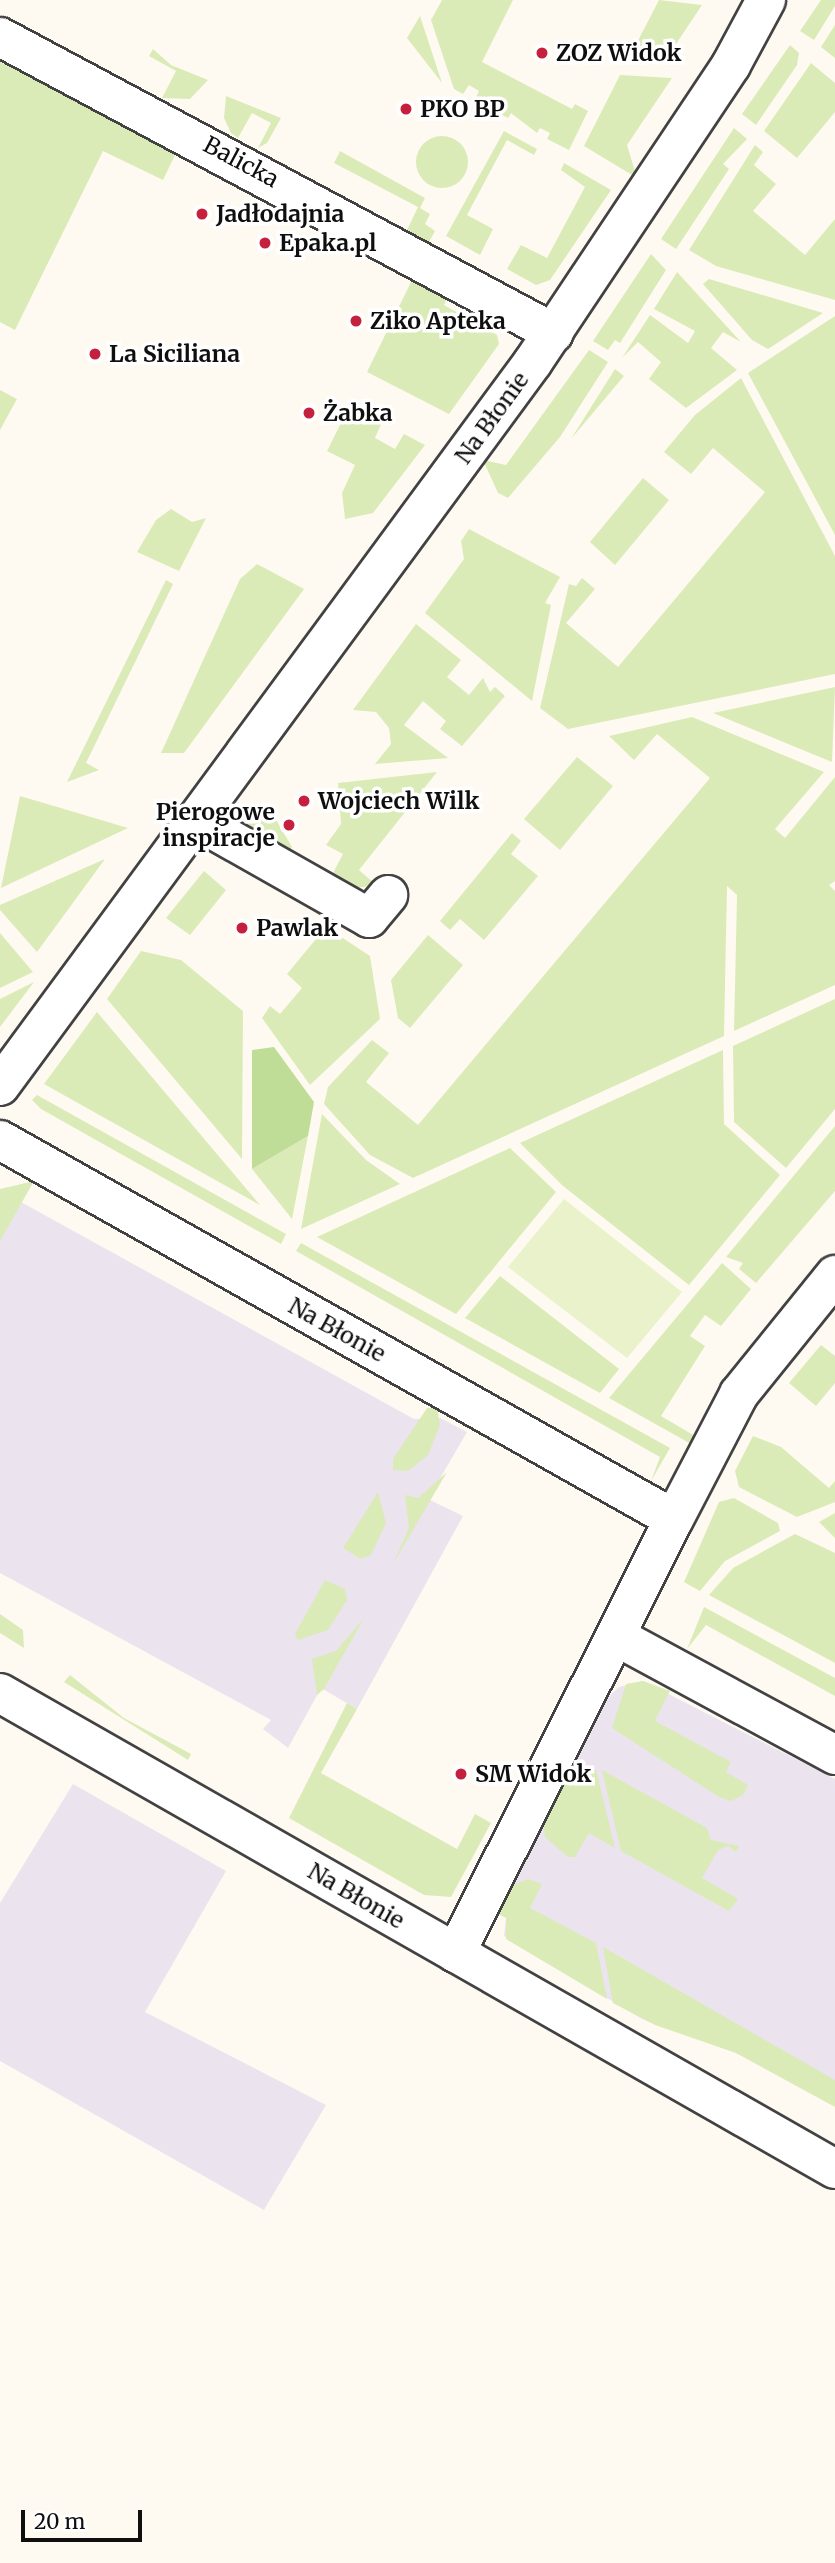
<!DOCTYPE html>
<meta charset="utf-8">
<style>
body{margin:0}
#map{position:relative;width:835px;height:2563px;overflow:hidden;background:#fffaf1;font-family:Merriweather,serif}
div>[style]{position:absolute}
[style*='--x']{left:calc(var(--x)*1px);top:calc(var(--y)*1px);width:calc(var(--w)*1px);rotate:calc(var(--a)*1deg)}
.industrial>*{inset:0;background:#ebe3ee}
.green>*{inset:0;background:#daebb8}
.round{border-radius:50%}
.forest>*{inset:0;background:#c0dd97}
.pitch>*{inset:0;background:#eaf2cb}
.roads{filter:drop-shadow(2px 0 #424242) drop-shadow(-2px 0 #424242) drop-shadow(0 2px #424242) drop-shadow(0 -2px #424242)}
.minor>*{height:38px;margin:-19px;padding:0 19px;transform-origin:19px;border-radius:19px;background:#fff}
.dots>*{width:19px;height:19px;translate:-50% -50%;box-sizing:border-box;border:4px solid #fff;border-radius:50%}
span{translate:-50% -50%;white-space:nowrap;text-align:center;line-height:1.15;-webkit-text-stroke:7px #fff;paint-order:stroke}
.poi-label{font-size:23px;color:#0f0f0f;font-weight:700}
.left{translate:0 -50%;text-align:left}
.right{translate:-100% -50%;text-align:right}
.street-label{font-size:23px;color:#0f0f0f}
.scale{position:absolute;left:21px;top:2510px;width:121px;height:32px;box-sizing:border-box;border:4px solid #0f0f0f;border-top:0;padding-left:9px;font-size:21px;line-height:24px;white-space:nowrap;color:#0f0f0f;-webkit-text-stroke:5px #fff;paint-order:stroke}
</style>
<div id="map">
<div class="industrial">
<div style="clip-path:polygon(21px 1202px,414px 1419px,440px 1418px,467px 1432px,428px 1499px,463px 1516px,357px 1709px,321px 1688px,288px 1748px,263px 1729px,271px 1720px,0 1573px,0 1212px)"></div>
<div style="clip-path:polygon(643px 1681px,835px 1779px,835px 2101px,736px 2053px,642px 2019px,504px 1936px,506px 1918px,495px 1912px,602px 1703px,619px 1687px)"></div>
<div style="clip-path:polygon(73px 1784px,226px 1871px,145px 2012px,326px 2105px,264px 2210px,0 2061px,0 1903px)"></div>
</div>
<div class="green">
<div style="clip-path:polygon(442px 0,513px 0,482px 62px,572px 109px,575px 104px,588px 111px,569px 150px,547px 139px,550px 133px,540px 128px,537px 133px,511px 113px,508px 118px,475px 100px,479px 91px,469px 85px,463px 94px,454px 89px,431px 20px)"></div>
<div style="clip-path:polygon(659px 0,702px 5px,664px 62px,628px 60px)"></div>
<div style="clip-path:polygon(821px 0,835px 0,835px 6px,814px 40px,800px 31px)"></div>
<div style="clip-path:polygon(420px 16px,442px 83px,407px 38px)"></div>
<div style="clip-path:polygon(835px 25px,835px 58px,821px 47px)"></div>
<div style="clip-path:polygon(790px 45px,799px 53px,797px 65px,756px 125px,742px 114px)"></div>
<div style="clip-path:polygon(153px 49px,171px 65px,208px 80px,190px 99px,162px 98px,176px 71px,149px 56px)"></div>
<div style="clip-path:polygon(0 62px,177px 151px,163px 180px,103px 151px,15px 330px,0 322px)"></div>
<div style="clip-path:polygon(811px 63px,835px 83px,835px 112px,797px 158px,764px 131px)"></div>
<div style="clip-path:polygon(620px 75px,672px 78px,627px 145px,637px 178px,584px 146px)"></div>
<div style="clip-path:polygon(226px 96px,281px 118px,267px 143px,258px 148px,271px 123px,252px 113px,238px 138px,231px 133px,224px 118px)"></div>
<div style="clip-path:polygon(734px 128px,747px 139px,723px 164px,729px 169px,676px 249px,661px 239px)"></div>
<div style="clip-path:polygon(504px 131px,537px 149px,534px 155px,507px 140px,467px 215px,493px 229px,480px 255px,446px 236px)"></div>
<div class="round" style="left:416px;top:136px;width:52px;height:52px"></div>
<div style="clip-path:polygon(755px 145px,763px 152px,754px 165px,776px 184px,753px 211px,805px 255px,835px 219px,835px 300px,716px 266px,689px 250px)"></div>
<div style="clip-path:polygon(340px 151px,425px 198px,420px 208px,430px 214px,425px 224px,435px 231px,429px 242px,407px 230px,418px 207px,334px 163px)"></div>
<div style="clip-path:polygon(564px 163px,611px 190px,550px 280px,536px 285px,507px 269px,521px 245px,547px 258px,585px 187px,561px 170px)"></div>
<div style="clip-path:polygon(651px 254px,666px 270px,620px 343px,615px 340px,608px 350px,593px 341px)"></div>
<div style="clip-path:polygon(677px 272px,741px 342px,723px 332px,711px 348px,737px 370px,686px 408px,649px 379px,661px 362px,638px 342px,622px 358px,650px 315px,688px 343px,695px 331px,654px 309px)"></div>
<div style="clip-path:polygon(709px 279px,823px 313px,768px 349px,752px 340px,703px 284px)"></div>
<div style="clip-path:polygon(411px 282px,448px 296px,444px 305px,497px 335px,499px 344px,449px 414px,367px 372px)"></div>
<div style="clip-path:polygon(835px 316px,835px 535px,748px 373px)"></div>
<div style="clip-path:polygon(589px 350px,608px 362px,560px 437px,508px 498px,498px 493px,483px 460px,506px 465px)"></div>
<div style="clip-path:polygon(615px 369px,624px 376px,571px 439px)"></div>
<div style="clip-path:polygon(741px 378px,835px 556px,835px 674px,568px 729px,540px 708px,569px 584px,576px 586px,582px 578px,595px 589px,566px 623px,618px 667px,765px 492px,713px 448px,691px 474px,664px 452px,695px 415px)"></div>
<div style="clip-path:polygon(0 390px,17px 399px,0 430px)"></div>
<div style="clip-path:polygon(348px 409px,382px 422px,375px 438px,395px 449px,404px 434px,425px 445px,373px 513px,345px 519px,342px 493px,355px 465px,327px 451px)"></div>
<div style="clip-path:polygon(643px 478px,669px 500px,615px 565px,590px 542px)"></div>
<div style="clip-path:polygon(171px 509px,192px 522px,206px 518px,179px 571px,137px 552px,156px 520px)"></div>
<div style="clip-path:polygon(469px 529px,560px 577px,545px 603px,551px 605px,532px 701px,425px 613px,464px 559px,461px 541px)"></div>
<div style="clip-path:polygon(257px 564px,304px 589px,184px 753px,161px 753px,240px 579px)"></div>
<div style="clip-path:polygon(166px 580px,173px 584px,86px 763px,99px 770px,67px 782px)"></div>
<div style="clip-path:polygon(416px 624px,461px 660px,447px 677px,469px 695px,483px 678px,490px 692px,495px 687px,505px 696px,462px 746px,440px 729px,446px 721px,423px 701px,404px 725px,448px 758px,375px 764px,391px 744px,389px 728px,376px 712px,353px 710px)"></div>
<div style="clip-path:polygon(835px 687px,832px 762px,713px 713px)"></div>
<div style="clip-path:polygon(692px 717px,824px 772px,775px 829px,785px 838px,835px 777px,835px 881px,829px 885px,835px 891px,835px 985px,734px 1031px,737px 895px,727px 886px,724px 1036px,413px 1178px,370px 1155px,324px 1104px,328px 1087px,372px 1040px,389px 1053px,366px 1082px,418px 1125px,710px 778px,657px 734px,634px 760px,609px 736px)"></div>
<div style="clip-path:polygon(577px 757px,613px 786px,560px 850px,524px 819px)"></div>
<div style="clip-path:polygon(437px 772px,359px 870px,376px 885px,342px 890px,332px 875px,343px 854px,326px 845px,341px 824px,338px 783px)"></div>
<div style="clip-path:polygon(20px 796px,64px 809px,128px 828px,1px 888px)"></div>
<div style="clip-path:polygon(242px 815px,275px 818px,292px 847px,286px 859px,248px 832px)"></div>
<div style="clip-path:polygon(512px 833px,521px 841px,511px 854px,538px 876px,484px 940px,460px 919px,450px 930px,440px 921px)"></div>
<div style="clip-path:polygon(105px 859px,37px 952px,0 910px,0 905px)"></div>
<div style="clip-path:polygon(204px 871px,226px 890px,190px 935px,166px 918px)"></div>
<div style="clip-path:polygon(326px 927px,370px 956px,380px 1019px,310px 1085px,262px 1018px,270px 1006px,280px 1014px,302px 988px,287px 974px)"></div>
<div style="clip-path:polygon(0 933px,33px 972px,0 988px)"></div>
<div style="clip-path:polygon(428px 935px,463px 965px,410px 1028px,398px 1018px,391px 980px)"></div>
<div style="clip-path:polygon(141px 951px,181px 960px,243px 1011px,242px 1159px,107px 999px)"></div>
<div style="clip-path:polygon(34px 982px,0 1027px,0 999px)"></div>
<div style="clip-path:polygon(835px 999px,835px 1109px,786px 1168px,734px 1122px,733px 1046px)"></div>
<div style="clip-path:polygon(97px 1012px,260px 1205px,44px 1084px)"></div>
<div style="clip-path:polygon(723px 1050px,724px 1124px,780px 1175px,689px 1285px,563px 1186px,520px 1143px)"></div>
<div style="clip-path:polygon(37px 1095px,286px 1234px,281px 1244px,41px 1109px,32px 1100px)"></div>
<div style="clip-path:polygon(322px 1114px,366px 1160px,400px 1184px,301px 1229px)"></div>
<div style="clip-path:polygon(835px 1126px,835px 1191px,756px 1283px,739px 1269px,743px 1263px,726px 1257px)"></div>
<div style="clip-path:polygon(308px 1136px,292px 1219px,252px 1169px)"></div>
<div style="clip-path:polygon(510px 1148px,556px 1192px,456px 1314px,317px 1237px)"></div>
<div style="clip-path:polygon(34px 1181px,0 1241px,0 1189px)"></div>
<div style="clip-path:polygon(301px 1243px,670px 1448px,651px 1481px,660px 1457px,296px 1251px)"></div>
<div style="clip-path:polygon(722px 1263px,751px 1289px,721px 1326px,705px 1315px,690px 1336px,705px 1346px,661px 1416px,695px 1436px,691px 1444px,609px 1398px)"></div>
<div style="clip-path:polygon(500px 1276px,619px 1369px,600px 1393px,465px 1318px)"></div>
<div style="clip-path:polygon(821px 1345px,835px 1356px,835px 1383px,816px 1406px,789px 1383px)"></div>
<div style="clip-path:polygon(427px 1408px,437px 1408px,440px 1425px,428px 1455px,408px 1471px,393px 1470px,393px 1459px)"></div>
<div style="clip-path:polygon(753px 1436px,781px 1447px,829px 1488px,835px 1481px,835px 1502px,797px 1517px,739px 1487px,735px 1471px)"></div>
<div style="clip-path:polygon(447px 1472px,393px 1564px,409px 1528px,405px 1495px,418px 1498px)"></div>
<div style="clip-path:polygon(378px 1492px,386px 1523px,371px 1555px,361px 1559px,343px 1548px)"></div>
<div style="clip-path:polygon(734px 1498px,778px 1523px,780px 1531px,725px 1561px,700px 1591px,684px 1582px,719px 1502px)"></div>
<div style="clip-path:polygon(835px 1513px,835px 1538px,819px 1522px)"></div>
<div style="clip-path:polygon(795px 1534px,835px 1553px,835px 1663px,709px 1595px,733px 1568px)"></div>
<div style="clip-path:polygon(325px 1580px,345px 1589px,347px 1600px,328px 1630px,298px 1640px,295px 1634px)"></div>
<div style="clip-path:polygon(704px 1607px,835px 1678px,835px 1696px,706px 1625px,687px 1649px)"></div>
<div style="clip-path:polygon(0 1614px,23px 1630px,24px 1648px,0 1633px)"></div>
<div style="clip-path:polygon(364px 1618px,324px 1689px,317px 1695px,312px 1659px,336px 1651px)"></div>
<div style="clip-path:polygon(70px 1675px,124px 1718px,191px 1754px,188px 1760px,64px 1682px)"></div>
<div style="clip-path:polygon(643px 1681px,670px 1691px,655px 1721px,731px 1762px,726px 1772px,748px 1785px,743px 1795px,731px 1801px,719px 1797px,612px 1728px,626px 1684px)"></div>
<div style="clip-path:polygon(347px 1703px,357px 1709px,321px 1773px,457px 1849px,475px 1814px,491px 1823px,451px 1897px,424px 1895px,289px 1818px)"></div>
<div style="clip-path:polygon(569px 1770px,596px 1770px,615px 1848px,589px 1833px,575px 1857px,568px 1857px,545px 1837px,543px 1820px)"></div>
<div style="clip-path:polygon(602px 1770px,707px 1828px,711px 1840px,739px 1846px,736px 1852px,728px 1846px,718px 1850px,702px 1878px,738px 1899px,729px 1911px,621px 1851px)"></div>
<div style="clip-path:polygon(528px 1879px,542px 1884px,530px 1908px,596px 1943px,607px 1999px,506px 1939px,506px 1918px,495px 1912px,508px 1887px)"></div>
<div style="clip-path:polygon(603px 1947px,835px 2080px,835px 2107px,736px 2053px,655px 2025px,613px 2003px)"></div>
</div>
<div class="forest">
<div style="clip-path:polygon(274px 1047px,314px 1102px,308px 1136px,252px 1169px,252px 1050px)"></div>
</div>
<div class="pitch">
<div style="clip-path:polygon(564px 1199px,682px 1292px,627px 1358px,508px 1267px)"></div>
</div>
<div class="roads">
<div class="minor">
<div style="--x:0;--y:37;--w:628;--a:28.12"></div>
<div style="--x:196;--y:820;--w:199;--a:29.5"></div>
<div style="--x:369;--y:918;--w:30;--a:-50"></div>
<div style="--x:0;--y:1086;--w:899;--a:-53.64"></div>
<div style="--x:533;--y:362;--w:357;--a:-56.3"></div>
<div style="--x:731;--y:65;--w:74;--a:-61.7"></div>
<div style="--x:0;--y:1140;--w:773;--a:29.35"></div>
<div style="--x:674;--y:1519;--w:486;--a:116.7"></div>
<div style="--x:674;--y:1519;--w:141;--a:-62.5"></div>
<div style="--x:739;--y:1394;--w:153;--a:-51.1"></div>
<div style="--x:619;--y:1638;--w:246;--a:28.4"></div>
<div style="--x:0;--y:1693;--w:961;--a:29.69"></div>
</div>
</div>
<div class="dots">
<div style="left:542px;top:53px;background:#c5213f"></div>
<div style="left:406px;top:109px;background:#c5213f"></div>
<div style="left:202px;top:214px;background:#c5213f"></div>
<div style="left:265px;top:243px;background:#c5213f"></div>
<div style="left:356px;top:321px;background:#c5213f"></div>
<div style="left:95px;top:354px;background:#c5213f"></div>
<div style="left:309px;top:413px;background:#c5213f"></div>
<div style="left:304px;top:801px;background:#c5213f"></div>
<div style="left:289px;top:825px;background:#c5213f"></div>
<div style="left:242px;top:928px;background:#c5213f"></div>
<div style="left:461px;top:1774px;background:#c5213f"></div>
</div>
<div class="poi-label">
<span class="left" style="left:556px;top:53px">ZOZ Widok</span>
<span class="left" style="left:420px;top:109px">PKO BP</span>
<span class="left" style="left:216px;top:214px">Jadłodajnia</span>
<span class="left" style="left:279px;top:243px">Epaka.pl</span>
<span class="left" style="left:370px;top:321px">Ziko Apteka</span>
<span class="left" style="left:109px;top:354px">La Siciliana</span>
<span class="left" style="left:323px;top:413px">Żabka</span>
<span class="left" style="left:318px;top:801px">Wojciech Wilk</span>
<span class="right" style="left:275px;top:825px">Pierogowe<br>inspiracje</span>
<span class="left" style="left:256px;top:928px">Pawlak</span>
<span class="left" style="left:475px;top:1774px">SM Widok</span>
</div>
<div class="street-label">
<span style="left:241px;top:162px;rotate:28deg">Balicka</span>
<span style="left:492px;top:418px;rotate:-54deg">Na Błonie</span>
<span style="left:337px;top:1330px;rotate:29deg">Na Błonie</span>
<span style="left:356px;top:1896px;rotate:30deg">Na Błonie</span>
</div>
<div class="scale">20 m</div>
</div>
